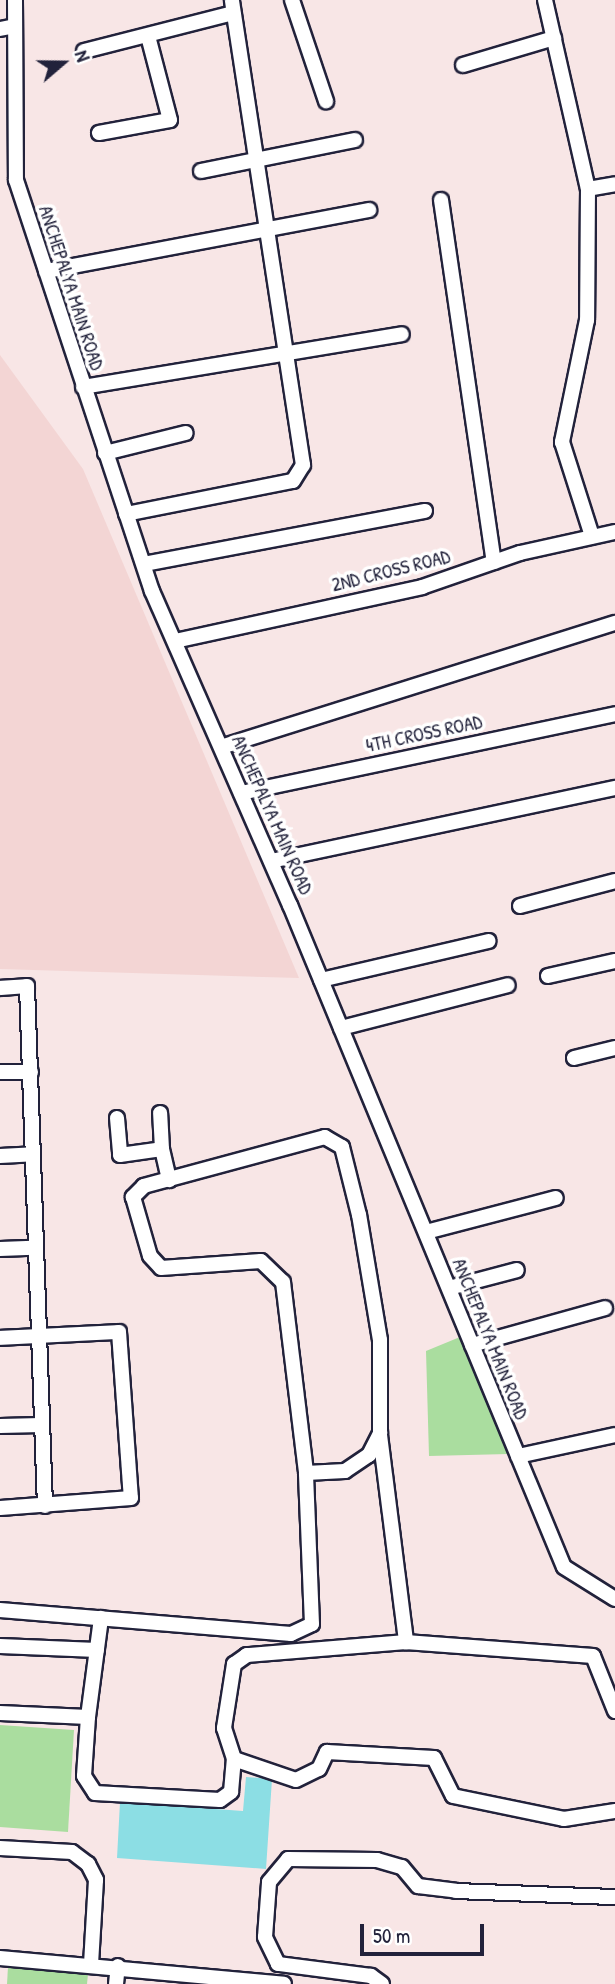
<!DOCTYPE html>
<style>
body{margin:0}
#map{position:relative;width:615px;height:1984px;overflow:hidden;background:#f8e6e6;font-family:"Patrick Hand",sans-serif}
div>[style]{position:absolute}
[style*='--x']{left:calc(var(--x)*1px);top:calc(var(--y)*1px);width:calc(var(--w)*1px);rotate:calc(var(--a)*1deg)}
.built>*{inset:0;background:#f3d5d4}
.green>*{inset:0;background:#aadd9f}
.water>*{inset:0;background:#8cdee4}
.roads{filter:drop-shadow(2px 0 #22223b) drop-shadow(-2px 0 #22223b) drop-shadow(0 2px #22223b) drop-shadow(0 -2px #22223b)}
.street>*{height:14px;margin:-7px;padding:0 7px;transform-origin:7px;border-radius:7px;background:#fff}
span{translate:-50% -50%;white-space:nowrap;text-align:center;line-height:1.15;-webkit-text-stroke:7px #fff;paint-order:stroke}
.street-label{font-size:19px;color:#22223b}
.north{position:absolute;left:28px;top:28px;width:70px;height:70px;-webkit-text-stroke:5px #fff;paint-order:stroke;rotate:70deg;font-size:19px;font-weight:700;line-height:28px;text-align:center;color:#22223b}
.north::after{content:'';display:block;margin:auto;width:24px;height:32px;background:#22223b;clip-path:polygon(50% 0,100% 100%,50% 72%,0 100%)}
.scale{position:absolute;left:360px;top:1924px;width:124px;height:32px;box-sizing:border-box;border:4px solid #22223b;border-top:0;padding-left:9px;font-size:21px;line-height:24px;white-space:nowrap;color:#22223b;-webkit-text-stroke:5px #fff;paint-order:stroke}
</style>
<div id="map">
<div class="built">
<div style="clip-path:polygon(0 355px,83px 469px,299px 978px,0 969px)"></div>
</div>
<div class="green">
<div style="clip-path:polygon(460px 1337px,508px 1454px,429px 1456px,426px 1351px)"></div>
<div style="clip-path:polygon(0 1725px,74px 1730px,68px 1832px,0 1827px)"></div>
<div style="clip-path:polygon(8px 1967px,88px 1974px,87px 1984px,7px 1984px)"></div>
</div>
<div class="water">
<div style="clip-path:polygon(246px 1777px,272px 1779px,266px 1869px,117px 1858px,120px 1802px,243px 1811px)"></div>
</div>
<div class="roads">
<div class="street">
<div style="--x:15;--y:0;--w:180;--a:89.7"></div>
<div style="--x:16;--y:180;--w:433;--a:71.7"></div>
<div style="--x:152;--y:591;--w:343;--a:66.3"></div>
<div style="--x:290;--y:905;--w:716;--a:67.52"></div>
<div style="--x:564;--y:1567;--w:60;--a:32.1"></div>
<div style="--x:292;--y:0;--w:107;--a:71.4"></div>
<div style="--x:545;--y:0;--w:194;--a:77.2"></div>
<div style="--x:588;--y:189;--w:131;--a:90.4"></div>
<div style="--x:587;--y:320;--w:125;--a:101.6"></div>
<div style="--x:562;--y:442;--w:99;--a:72.3"></div>
<div style="--x:0;--y:29;--w:15;--a:-11"></div>
<div style="--x:84;--y:51;--w:154;--a:-14.3"></div>
<div style="--x:463;--y:65;--w:95;--a:-16.5"></div>
<div style="--x:99;--y:133;--w:72;--a:-10.4"></div>
<div style="--x:170;--y:120;--w:87;--a:-104.7"></div>
<div style="--x:201;--y:171;--w:157;--a:-11.4"></div>
<div style="--x:588;--y:189;--w:27;--a:-10"></div>
<div style="--x:441;--y:200;--w:366;--a:81.7"></div>
<div style="--x:46;--y:271;--w:329;--a:-10.7"></div>
<div style="--x:83;--y:387;--w:323;--a:-9.4"></div>
<div style="--x:105;--y:453;--w:83;--a:-13.9"></div>
<div style="--x:126;--y:514;--w:170;--a:-11.2"></div>
<div style="--x:293;--y:481;--w:19;--a:-58"></div>
<div style="--x:303;--y:465;--w:470;--a:-98.7"></div>
<div style="--x:144;--y:564;--w:286;--a:-10.7"></div>
<div style="--x:175;--y:641;--w:253;--a:-12.3"></div>
<div style="--x:422;--y:587;--w:104;--a:-19.1"></div>
<div style="--x:520;--y:553;--w:97;--a:-12.5"></div>
<div style="--x:221;--y:747;--w:413;--a:-17.5"></div>
<div style="--x:241;--y:793;--w:382;--a:-11.9"></div>
<div style="--x:271;--y:861;--w:352;--a:-12"></div>
<div style="--x:520;--y:906;--w:98;--a:-14.7"></div>
<div style="--x:548;--y:976;--w:69;--a:-12.6"></div>
<div style="--x:321;--y:980;--w:172;--a:-13.1"></div>
<div style="--x:0;--y:988;--w:27;--a:-4"></div>
<div style="--x:27;--y:986;--w:520;--a:88.02"></div>
<div style="--x:341;--y:1028;--w:172;--a:-14.4"></div>
<div style="--x:574;--y:1058;--w:42;--a:-13.7"></div>
<div style="--x:0;--y:1072;--w:31;--a:0"></div>
<div style="--x:117;--y:1118;--w:37;--a:85"></div>
<div style="--x:120;--y:1155;--w:42;--a:-8.1"></div>
<div style="--x:162;--y:1149;--w:36;--a:-93"></div>
<div style="--x:162;--y:1149;--w:32;--a:77"></div>
<div style="--x:0;--y:1156;--w:33;--a:-3"></div>
<div style="--x:426;--y:1232;--w:134;--a:-14.7"></div>
<div style="--x:0;--y:1249;--w:33;--a:-2"></div>
<div style="--x:449;--y:1288;--w:70;--a:-14.8"></div>
<div style="--x:0;--y:1338;--w:119;--a:-2.9"></div>
<div style="--x:119;--y:1332;--w:166;--a:85.9"></div>
<div style="--x:131;--y:1498;--w:131;--a:175.6"></div>
<div style="--x:472;--y:1345;--w:138;--a:-15.5"></div>
<div style="--x:0;--y:1426;--w:41;--a:-1.4"></div>
<div style="--x:380;--y:1435;--w:209;--a:82.8"></div>
<div style="--x:518;--y:1456;--w:99;--a:-12.2"></div>
<div style="--x:0;--y:1610;--w:292;--a:4.7"></div>
<div style="--x:291;--y:1634;--w:23;--a:-25"></div>
<div style="--x:312;--y:1624;--w:151;--a:-92.3"></div>
<div style="--x:306;--y:1473;--w:39;--a:-3"></div>
<div style="--x:345;--y:1471;--w:29;--a:-34"></div>
<div style="--x:369;--y:1455;--w:25;--a:-63"></div>
<div style="--x:380;--y:1433;--w:93;--a:-90"></div>
<div style="--x:380;--y:1340;--w:127;--a:-99.5"></div>
<div style="--x:359;--y:1215;--w:70;--a:-104"></div>
<div style="--x:342;--y:1147;--w:20;--a:-150"></div>
<div style="--x:325;--y:1137;--w:188;--a:164.9"></div>
<div style="--x:144;--y:1186;--w:16;--a:135"></div>
<div style="--x:133;--y:1197;--w:61;--a:73.9"></div>
<div style="--x:150;--y:1256;--w:16;--a:47"></div>
<div style="--x:161;--y:1268;--w:100;--a:-4"></div>
<div style="--x:261;--y:1261;--w:30;--a:44"></div>
<div style="--x:283;--y:1282;--w:192;--a:83.1"></div>
<div style="--x:0;--y:1646;--w:97;--a:2.4"></div>
<div style="--x:615;--y:1711;--w:59;--a:-111.8"></div>
<div style="--x:593;--y:1656;--w:188;--a:-175.7"></div>
<div style="--x:406;--y:1642;--w:160;--a:175.3"></div>
<div style="--x:247;--y:1655;--w:16;--a:145"></div>
<div style="--x:234;--y:1664;--w:65;--a:98.9"></div>
<div style="--x:224;--y:1728;--w:33;--a:72"></div>
<div style="--x:234;--y:1759;--w:65;--a:18.7"></div>
<div style="--x:296;--y:1780;--w:25;--a:-26"></div>
<div style="--x:319;--y:1769;--w:19;--a:-65"></div>
<div style="--x:327;--y:1752;--w:107;--a:3.2"></div>
<div style="--x:434;--y:1758;--w:42;--a:63.4"></div>
<div style="--x:453;--y:1796;--w:113;--a:11.7"></div>
<div style="--x:564;--y:1819;--w:52;--a:-8.9"></div>
<div style="--x:0;--y:1713;--w:88;--a:2.6"></div>
<div style="--x:88;--y:1717;--w:100;--a:-82.5"></div>
<div style="--x:88;--y:1717;--w:59;--a:93.9"></div>
<div style="--x:84;--y:1776;--w:20;--a:57"></div>
<div style="--x:95;--y:1793;--w:125;--a:3.2"></div>
<div style="--x:220;--y:1800;--w:14;--a:-36"></div>
<div style="--x:231;--y:1792;--w:33;--a:-85"></div>
<div style="--x:0;--y:1848;--w:72;--a:3.2"></div>
<div style="--x:72;--y:1852;--w:20;--a:37"></div>
<div style="--x:88;--y:1864;--w:18;--a:63"></div>
<div style="--x:96;--y:1880;--w:85;--a:93.4"></div>
<div style="--x:0;--y:1958;--w:285;--a:5.2"></div>
<div style="--x:116;--y:1984;--w:18;--a:-84"></div>
<div style="--x:382;--y:1984;--w:14;--a:-144"></div>
<div style="--x:371;--y:1976;--w:94;--a:-172.6"></div>
<div style="--x:278;--y:1964;--w:30;--a:-116"></div>
<div style="--x:265;--y:1937;--w:55;--a:-85.8"></div>
<div style="--x:269;--y:1882;--w:30;--a:-50"></div>
<div style="--x:288;--y:1859;--w:89;--a:0.6"></div>
<div style="--x:377;--y:1860;--w:26;--a:16"></div>
<div style="--x:402;--y:1867;--w:25;--a:50"></div>
<div style="--x:418;--y:1886;--w:38;--a:7"></div>
<div style="--x:456;--y:1891;--w:159;--a:2.2"></div>
</div>
</div>
<div class="street-label">
<span style="left:71px;top:288px;rotate:72deg">ANCHEPALYA MAIN ROAD</span>
<span style="left:391px;top:571px;rotate:-14deg">2ND CROSS ROAD</span>
<span style="left:424px;top:734px;rotate:-12deg">4TH CROSS ROAD</span>
<span style="left:272px;top:815px;rotate:66deg">ANCHEPALYA MAIN ROAD</span>
<span style="left:490px;top:1339px;rotate:68deg">ANCHEPALYA MAIN ROAD</span>
</div>
<div class="north">N</div>
<div class="scale">50 m</div>
</div>
